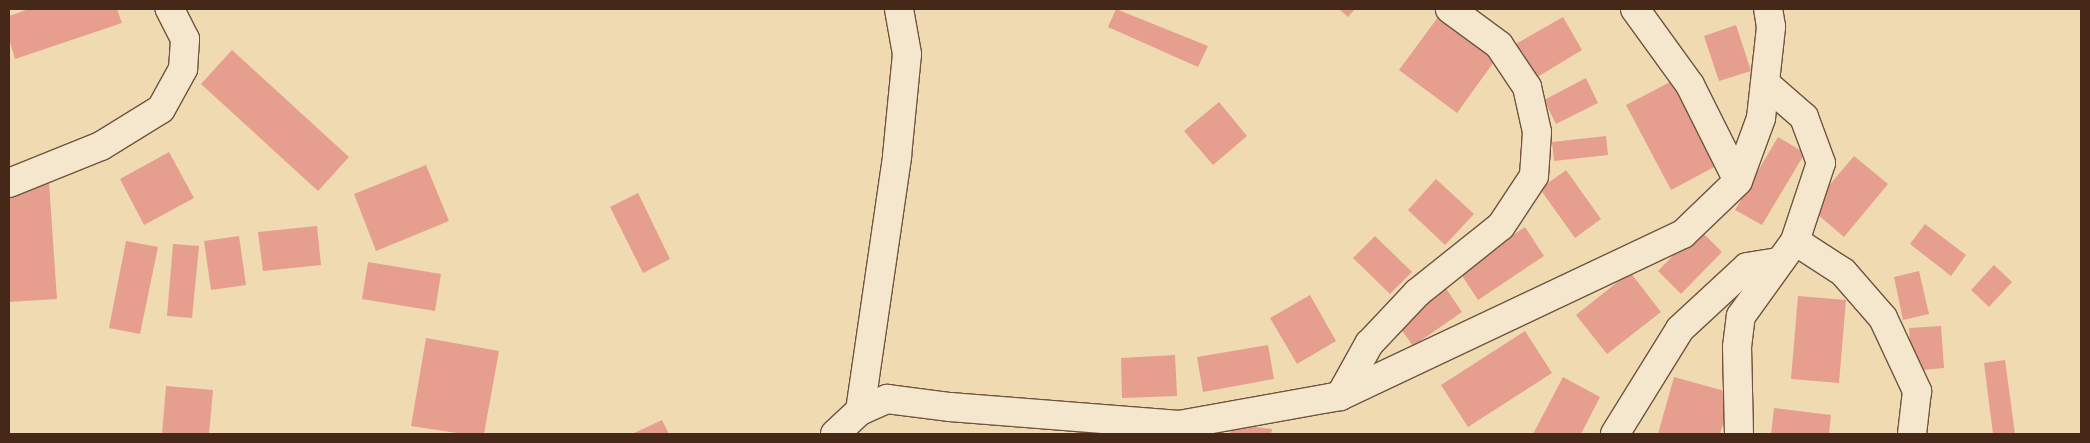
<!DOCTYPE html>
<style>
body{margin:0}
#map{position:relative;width:2090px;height:443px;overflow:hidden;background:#f0dab2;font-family:"IM FELL English",serif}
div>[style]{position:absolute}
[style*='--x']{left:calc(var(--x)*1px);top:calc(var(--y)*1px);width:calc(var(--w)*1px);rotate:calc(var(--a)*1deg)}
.building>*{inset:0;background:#e69f8e}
.roads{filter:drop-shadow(1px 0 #70543e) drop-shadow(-1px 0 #70543e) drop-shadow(0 1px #70543e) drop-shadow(0 -1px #70543e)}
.minor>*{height:28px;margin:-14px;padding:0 14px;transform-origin:14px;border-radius:14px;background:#f5e7cd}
.secondary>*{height:28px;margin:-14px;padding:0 14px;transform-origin:14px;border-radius:14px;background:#f5e7cd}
span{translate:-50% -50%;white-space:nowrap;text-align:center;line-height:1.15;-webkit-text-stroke:5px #f5e7cd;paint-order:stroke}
.frame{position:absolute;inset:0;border:10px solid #452818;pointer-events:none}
</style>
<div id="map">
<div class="building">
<div style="clip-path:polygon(29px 9px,117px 9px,122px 23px,15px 59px,9px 39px,9px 16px)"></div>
<div style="clip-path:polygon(1116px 9px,1208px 46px,1198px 67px,1108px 27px)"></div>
<div style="clip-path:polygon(1339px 9px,1355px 9px,1348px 17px)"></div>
<div style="clip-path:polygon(1444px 9px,1501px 52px,1457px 113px,1399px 70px)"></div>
<div style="clip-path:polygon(1563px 17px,1582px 50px,1534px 79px,1514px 45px)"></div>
<div style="clip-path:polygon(1736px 25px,1751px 71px,1719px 81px,1704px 36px)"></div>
<div style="clip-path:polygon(232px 50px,349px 157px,318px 191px,201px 84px)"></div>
<div style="clip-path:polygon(1586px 78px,1598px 103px,1556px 124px,1544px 100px)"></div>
<div style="clip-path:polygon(1674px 80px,1718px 165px,1671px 190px,1626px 105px)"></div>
<div style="clip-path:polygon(1219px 102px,1247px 136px,1213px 165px,1184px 131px)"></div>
<div style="clip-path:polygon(1606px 136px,1608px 155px,1554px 161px,1552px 142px)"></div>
<div style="clip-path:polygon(1778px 137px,1805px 153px,1762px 225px,1735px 210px)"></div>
<div style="clip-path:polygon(169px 152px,194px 198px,144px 225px,120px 179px)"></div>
<div style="clip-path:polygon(1854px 156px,1888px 184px,1844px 237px,1810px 208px)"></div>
<div style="clip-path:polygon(426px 165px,449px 221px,376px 251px,354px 194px)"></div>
<div style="clip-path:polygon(48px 168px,57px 299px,9px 302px,9px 171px)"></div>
<div style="clip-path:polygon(1566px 170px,1601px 219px,1575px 238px,1540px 189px)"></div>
<div style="clip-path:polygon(1436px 179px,1474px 214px,1445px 245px,1408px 210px)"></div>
<div style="clip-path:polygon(638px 193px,670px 259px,643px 273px,610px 207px)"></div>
<div style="clip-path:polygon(1925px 224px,1966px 255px,1951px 276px,1910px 244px)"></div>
<div style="clip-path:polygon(317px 226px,321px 265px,263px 271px,258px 232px)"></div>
<div style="clip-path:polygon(1525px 227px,1544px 256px,1478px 300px,1459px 271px)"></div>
<div style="clip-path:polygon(1699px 229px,1722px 252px,1681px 294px,1658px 271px)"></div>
<div style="clip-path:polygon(239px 236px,246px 285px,211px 290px,204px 241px)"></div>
<div style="clip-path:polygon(1375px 236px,1412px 272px,1390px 294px,1353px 258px)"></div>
<div style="clip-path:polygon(126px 241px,158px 247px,140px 334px,109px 328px)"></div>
<div style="clip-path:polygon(173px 244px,199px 246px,192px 318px,167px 316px)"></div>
<div style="clip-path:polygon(368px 262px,441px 274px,435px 311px,362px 299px)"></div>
<div style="clip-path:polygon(1994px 265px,2012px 282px,1989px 307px,1971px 290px)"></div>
<div style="clip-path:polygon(1919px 271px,1929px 314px,1903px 320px,1894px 277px)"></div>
<div style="clip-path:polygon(1630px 272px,1661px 312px,1607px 354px,1576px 315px)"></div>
<div style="clip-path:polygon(1445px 287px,1462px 312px,1413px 346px,1396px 322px)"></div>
<div style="clip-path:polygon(1310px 295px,1336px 341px,1297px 364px,1270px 318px)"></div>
<div style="clip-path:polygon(1798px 296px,1846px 300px,1839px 383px,1791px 379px)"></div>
<div style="clip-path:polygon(1941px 326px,1944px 368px,1912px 371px,1909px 328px)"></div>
<div style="clip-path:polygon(1525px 331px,1552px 373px,1468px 427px,1441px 385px)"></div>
<div style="clip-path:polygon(426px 338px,499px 351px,484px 434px,463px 434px,411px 426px)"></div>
<div style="clip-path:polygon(1268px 345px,1274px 379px,1203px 392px,1197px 357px)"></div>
<div style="clip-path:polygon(1175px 355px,1177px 396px,1122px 398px,1121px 358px)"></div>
<div style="clip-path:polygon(2005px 360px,2015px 434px,1993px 434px,1984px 363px)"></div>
<div style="clip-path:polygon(1563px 377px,1600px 397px,1581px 434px,1533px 434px)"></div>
<div style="clip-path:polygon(1674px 377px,1732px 393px,1720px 434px,1658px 434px)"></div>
<div style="clip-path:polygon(166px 386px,213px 390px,209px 434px,162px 434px)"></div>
<div style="clip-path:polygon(1774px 408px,1831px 415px,1829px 434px,1771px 434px)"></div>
<div style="clip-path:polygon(662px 420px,669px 434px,632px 434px)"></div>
<div style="clip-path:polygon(1109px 420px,1109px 434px,1075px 434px,1075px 422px)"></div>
<div style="clip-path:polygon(1231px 424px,1272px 429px,1271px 434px,1230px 434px)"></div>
</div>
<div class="roads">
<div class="minor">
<div style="--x:1635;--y:9;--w:94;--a:54.1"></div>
<div style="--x:1690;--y:85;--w:107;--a:63.4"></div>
<div style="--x:9;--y:183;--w:99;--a:-21.9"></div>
<div style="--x:101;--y:146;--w:70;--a:-31.7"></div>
<div style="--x:161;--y:109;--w:46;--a:-61.2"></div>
<div style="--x:183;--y:69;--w:30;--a:-86"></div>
<div style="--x:185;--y:39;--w:34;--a:-117"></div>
<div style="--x:1795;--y:241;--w:57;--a:32.9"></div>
<div style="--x:1843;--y:272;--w:61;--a:49"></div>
<div style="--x:1883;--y:318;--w:81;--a:65"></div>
<div style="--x:1917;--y:391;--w:43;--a:96.6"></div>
<div style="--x:1340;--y:396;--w:60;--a:-60.9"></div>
<div style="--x:1369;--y:344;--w:70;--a:-46.7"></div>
<div style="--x:1417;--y:293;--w:107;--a:-38.6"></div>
<div style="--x:1501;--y:226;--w:60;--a:-56.6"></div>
<div style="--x:1534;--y:176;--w:44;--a:-86.1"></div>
<div style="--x:1537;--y:132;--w:46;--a:-102.5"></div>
<div style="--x:1527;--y:87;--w:50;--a:-123.7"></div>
<div style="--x:1499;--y:45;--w:61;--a:-143.7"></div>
<div style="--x:860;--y:411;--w:258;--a:-81.7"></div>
<div style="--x:897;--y:156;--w:102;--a:-84.4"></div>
<div style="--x:907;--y:54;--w:46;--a:-100.1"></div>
<div style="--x:1615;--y:434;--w:123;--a:-58.2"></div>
<div style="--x:1680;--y:329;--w:91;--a:-42.8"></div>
<div style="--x:1747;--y:267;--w:33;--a:-9"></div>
<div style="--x:1739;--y:434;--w:87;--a:-91.3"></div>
<div style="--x:1737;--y:347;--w:31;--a:-83"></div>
<div style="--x:1741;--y:316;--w:92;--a:-54.2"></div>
<div style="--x:1795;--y:241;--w:82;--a:-71.6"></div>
<div style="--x:1821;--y:163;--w:49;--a:-110.3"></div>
<div style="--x:1804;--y:117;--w:49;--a:-139.1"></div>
</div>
<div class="secondary">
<div style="--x:835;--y:434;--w:34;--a:-43"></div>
<div style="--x:860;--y:411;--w:30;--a:-24"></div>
<div style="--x:887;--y:399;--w:64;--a:7.2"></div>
<div style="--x:950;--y:407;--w:230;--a:4.5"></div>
<div style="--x:1179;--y:425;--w:164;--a:-10.2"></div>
<div style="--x:1340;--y:396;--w:379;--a:-25.3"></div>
<div style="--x:1683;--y:234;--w:76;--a:-43.9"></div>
<div style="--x:1738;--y:181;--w:67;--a:-69.9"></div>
<div style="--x:1761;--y:118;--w:92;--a:-83.7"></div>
<div style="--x:1771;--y:27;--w:18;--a:-99"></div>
</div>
</div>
<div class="frame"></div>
</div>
